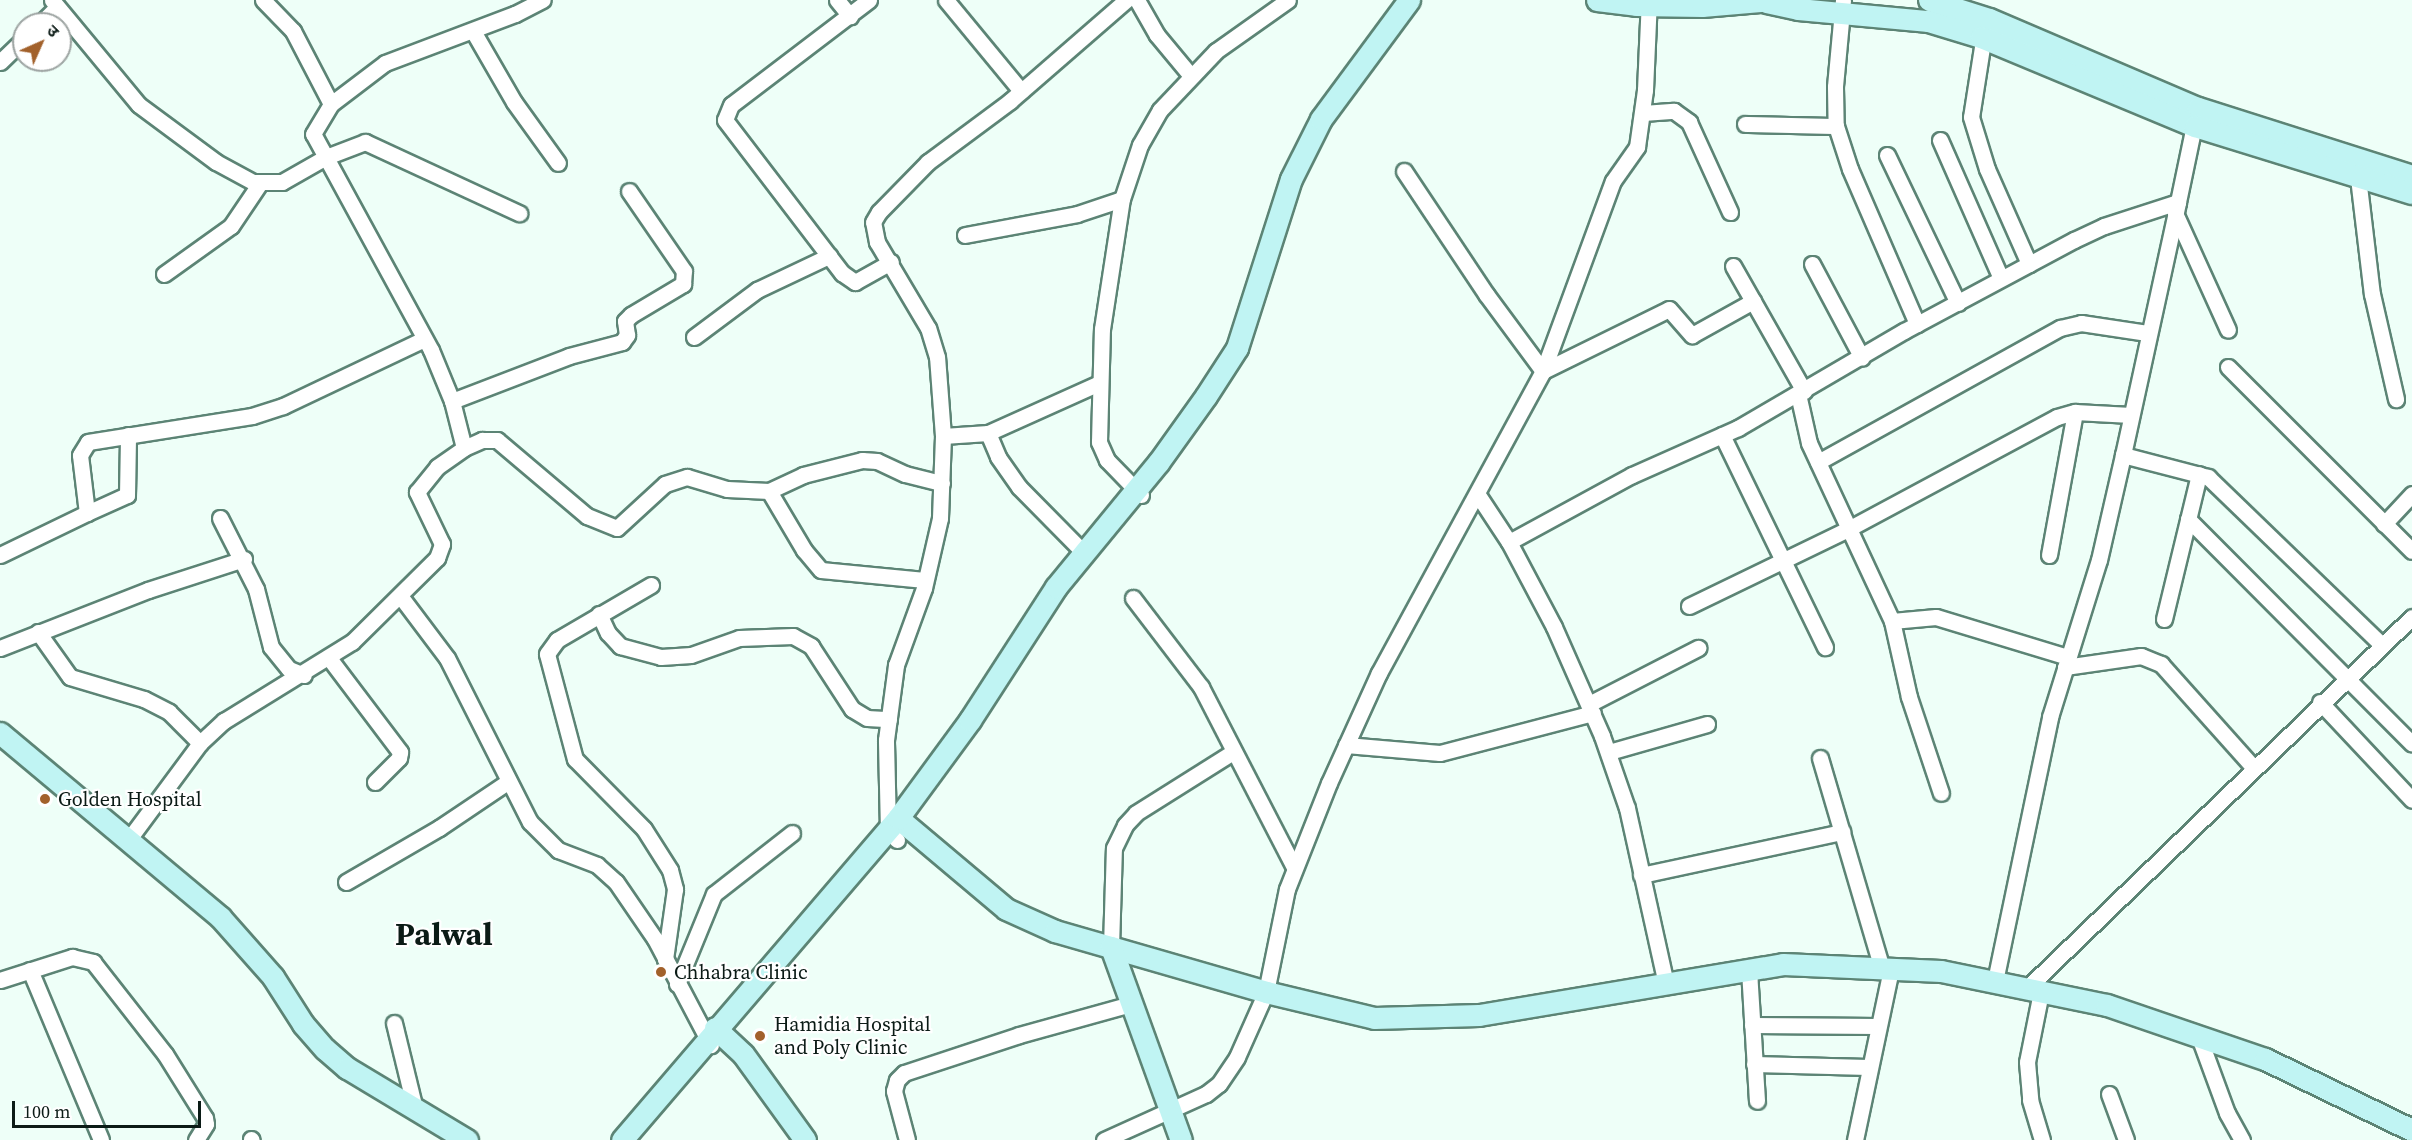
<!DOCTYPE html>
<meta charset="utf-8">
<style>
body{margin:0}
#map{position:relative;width:2412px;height:1140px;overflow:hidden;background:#eefff8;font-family:"Source Serif 4","Noto Sans Devanagari",serif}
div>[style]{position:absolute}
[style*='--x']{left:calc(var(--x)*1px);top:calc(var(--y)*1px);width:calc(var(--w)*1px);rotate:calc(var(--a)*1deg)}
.roads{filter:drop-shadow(2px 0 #5c8475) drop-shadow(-2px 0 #5c8475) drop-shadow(0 2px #5c8475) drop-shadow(0 -2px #5c8475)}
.street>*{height:15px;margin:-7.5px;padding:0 7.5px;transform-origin:7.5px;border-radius:7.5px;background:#fff}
.secondary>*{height:21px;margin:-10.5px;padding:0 10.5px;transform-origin:10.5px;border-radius:10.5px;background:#c0f4f3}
.dots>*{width:16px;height:16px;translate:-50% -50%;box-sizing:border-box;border:3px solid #fff;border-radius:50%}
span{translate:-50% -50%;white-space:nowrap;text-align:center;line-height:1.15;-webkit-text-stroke:4.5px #fff;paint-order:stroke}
.poi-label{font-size:20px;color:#0b1b16}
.left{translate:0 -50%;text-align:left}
.town-label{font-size:32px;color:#0b1b16;font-weight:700}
.north{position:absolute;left:12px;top:12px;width:60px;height:60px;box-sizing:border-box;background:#fff;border:2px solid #9da4a2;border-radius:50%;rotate:45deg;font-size:16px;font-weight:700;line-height:24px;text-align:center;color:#0b1b16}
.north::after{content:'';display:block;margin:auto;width:21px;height:27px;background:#a2612b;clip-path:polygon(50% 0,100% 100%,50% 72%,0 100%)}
.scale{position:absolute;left:12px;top:1101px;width:189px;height:27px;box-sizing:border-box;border:3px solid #0b1b16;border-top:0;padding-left:8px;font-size:18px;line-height:21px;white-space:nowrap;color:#0b1b16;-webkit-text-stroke:4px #fff;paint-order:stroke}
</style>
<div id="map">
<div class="roads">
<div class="street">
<div style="--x:52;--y:0;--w:136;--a:50.4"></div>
<div style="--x:139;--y:105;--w:96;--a:36.5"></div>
<div style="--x:216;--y:162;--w:42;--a:28.4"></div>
<div style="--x:253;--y:182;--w:29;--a:0"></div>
<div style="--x:282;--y:182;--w:51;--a:-29.6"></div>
<div style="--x:326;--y:157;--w:42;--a:-21"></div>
<div style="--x:365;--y:142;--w:170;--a:24.8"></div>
<div style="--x:263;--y:0;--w:43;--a:45.9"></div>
<div style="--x:293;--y:31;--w:82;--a:62.5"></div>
<div style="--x:837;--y:0;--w:21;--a:51"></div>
<div style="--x:869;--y:0;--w:173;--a:142.7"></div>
<div style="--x:731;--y:105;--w:16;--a:112"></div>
<div style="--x:725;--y:120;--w:193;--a:52.6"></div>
<div style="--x:842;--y:273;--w:16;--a:35"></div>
<div style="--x:855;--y:282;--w:41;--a:-29.1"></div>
<div style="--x:946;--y:0;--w:118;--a:50.5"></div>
<div style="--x:1137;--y:0;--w:40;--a:60.3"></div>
<div style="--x:1157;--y:35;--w:53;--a:50.3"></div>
<div style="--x:1843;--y:0;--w:87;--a:95.3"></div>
<div style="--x:1835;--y:87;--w:39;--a:89"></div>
<div style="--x:1836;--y:126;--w:45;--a:72"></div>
<div style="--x:1850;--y:169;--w:169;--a:66.6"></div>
<div style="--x:40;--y:24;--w:24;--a:-45"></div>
<div style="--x:1985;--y:28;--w:90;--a:98.9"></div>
<div style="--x:1971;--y:117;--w:54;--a:72.9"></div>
<div style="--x:1987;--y:169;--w:104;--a:66.1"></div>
<div style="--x:473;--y:31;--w:82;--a:60"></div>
<div style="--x:514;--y:102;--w:75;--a:54.2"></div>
<div style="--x:0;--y:62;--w:33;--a:-44"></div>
<div style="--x:1643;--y:113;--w:31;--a:-4"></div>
<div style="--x:1674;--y:111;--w:19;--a:36"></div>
<div style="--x:1689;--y:122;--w:99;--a:65.5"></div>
<div style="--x:1745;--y:124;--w:91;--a:1.3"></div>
<div style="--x:1940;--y:140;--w:151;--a:66.2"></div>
<div style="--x:1887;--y:155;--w:164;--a:64.4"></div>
<div style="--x:2357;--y:169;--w:126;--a:83.2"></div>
<div style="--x:2372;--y:294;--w:108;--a:77.1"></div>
<div style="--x:1404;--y:171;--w:148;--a:56.3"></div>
<div style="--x:1486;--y:294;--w:96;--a:53.5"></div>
<div style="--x:1543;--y:371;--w:140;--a:-26.2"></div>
<div style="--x:1669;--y:309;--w:35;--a:49"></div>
<div style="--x:1692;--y:335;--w:70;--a:-29.1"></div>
<div style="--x:2175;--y:213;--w:128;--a:65.6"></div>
<div style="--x:965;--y:235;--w:114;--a:-10.6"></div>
<div style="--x:1077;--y:214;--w:47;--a:-18.4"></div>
<div style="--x:1812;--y:264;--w:106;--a:62"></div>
<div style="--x:1733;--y:266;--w:144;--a:60.4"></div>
<div style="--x:164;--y:274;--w:82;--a:-35.6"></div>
<div style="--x:231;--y:226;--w:52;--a:-56"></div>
<div style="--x:694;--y:337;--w:79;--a:-36.7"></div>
<div style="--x:757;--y:290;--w:80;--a:-25.3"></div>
<div style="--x:2228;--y:367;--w:260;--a:45"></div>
<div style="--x:1798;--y:394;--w:50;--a:77.3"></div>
<div style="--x:1809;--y:443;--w:196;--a:65"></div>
<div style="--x:1892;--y:621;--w:44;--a:-5.2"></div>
<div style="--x:1936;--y:617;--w:138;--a:16.9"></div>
<div style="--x:452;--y:401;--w:125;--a:-21"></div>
<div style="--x:569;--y:356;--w:55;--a:-14.8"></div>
<div style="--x:622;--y:342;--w:9;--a:-54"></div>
<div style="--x:627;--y:335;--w:14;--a:-98"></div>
<div style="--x:625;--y:321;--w:8;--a:-45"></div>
<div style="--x:631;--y:315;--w:61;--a:-30.8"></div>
<div style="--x:683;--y:284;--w:13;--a:-86"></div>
<div style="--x:684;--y:271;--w:97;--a:-124.5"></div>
<div style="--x:988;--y:433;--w:26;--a:67"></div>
<div style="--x:998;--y:457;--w:37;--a:55"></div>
<div style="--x:1019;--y:487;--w:91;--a:45.4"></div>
<div style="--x:1722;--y:435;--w:236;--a:64.1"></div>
<div style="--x:943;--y:436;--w:45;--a:-3.8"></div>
<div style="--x:988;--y:433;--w:122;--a:-24.2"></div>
<div style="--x:464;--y:448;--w:49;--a:-104.3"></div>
<div style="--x:452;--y:401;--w:55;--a:-112.4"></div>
<div style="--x:431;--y:350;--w:246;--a:-118.6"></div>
<div style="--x:313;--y:134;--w:35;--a:-59"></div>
<div style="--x:331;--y:104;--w:68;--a:-37.2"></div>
<div style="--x:385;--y:63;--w:139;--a:-20.7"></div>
<div style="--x:515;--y:14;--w:31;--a:-27"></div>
<div style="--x:2123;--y:455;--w:259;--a:-77.7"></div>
<div style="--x:1818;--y:462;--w:277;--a:-29"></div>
<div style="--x:2060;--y:328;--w:22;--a:-13"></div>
<div style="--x:2081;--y:323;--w:67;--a:8.6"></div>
<div style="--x:769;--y:491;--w:69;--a:59.3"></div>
<div style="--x:804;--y:550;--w:26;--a:50"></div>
<div style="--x:821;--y:570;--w:104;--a:5.5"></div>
<div style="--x:1141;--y:495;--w:49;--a:-134.2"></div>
<div style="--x:1107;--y:460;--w:20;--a:-114"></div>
<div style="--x:1099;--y:442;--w:113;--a:-88.5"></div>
<div style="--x:1102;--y:329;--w:132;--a:-81.3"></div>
<div style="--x:1122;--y:199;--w:57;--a:-71.6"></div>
<div style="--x:1140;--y:145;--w:40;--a:-60.3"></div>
<div style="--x:1160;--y:110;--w:81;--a:-46.5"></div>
<div style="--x:1216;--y:51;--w:88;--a:-35.3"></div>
<div style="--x:1478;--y:495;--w:56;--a:56.6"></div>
<div style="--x:1509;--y:542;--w:96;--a:62.1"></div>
<div style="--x:1554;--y:627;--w:119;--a:66.2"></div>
<div style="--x:1602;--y:736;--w:76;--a:70.9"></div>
<div style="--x:1627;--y:808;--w:180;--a:77.5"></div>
<div style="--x:87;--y:513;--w:44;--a:-24.2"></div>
<div style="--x:127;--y:495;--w:60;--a:-89"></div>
<div style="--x:220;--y:518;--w:80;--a:63.1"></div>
<div style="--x:256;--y:589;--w:60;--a:75.5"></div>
<div style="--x:271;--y:647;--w:28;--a:51"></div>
<div style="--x:289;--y:669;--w:16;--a:22"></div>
<div style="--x:2188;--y:519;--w:317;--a:45.1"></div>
<div style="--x:2384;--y:524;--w:41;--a:-47"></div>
<div style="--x:1509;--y:542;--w:140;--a:-28.6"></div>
<div style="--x:1632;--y:475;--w:116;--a:-23.9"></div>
<div style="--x:1738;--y:428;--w:192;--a:-30.3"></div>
<div style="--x:1904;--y:331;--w:193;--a:-28.2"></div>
<div style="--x:2074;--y:240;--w:33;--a:-25"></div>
<div style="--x:2104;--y:226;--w:78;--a:-18"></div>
<div style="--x:2178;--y:202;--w:88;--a:-78.2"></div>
<div style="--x:0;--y:555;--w:97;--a:-25.8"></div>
<div style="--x:87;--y:513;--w:58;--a:-96.9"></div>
<div style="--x:80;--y:455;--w:15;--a:-58"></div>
<div style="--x:88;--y:442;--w:166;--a:-9"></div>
<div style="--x:252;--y:416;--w:33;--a:-18"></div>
<div style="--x:283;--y:406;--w:156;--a:-25.4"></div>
<div style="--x:2049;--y:555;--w:145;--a:-79.7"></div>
<div style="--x:651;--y:585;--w:109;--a:149.7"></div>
<div style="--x:557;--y:640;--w:17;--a:126"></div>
<div style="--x:547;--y:654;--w:109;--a:75.1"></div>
<div style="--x:575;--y:759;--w:98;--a:45.4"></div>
<div style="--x:644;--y:829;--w:49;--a:57.6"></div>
<div style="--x:670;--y:870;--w:20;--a:75"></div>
<div style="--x:675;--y:889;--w:71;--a:98.1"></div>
<div style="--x:401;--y:597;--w:76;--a:53"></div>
<div style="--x:447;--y:658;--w:184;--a:63.2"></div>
<div style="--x:530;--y:822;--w:40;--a:45"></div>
<div style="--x:558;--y:850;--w:42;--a:21"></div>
<div style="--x:597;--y:865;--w:25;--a:42"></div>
<div style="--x:616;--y:882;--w:69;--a:55.6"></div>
<div style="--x:655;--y:939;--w:120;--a:62.2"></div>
<div style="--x:1133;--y:598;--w:112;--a:52.6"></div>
<div style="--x:1201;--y:687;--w:203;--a:62.7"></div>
<div style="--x:1689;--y:606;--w:179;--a:-25.8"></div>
<div style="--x:1850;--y:528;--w:235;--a:-28.2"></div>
<div style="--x:2057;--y:417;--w:19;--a:-16"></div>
<div style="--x:2075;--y:412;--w:56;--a:3.1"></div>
<div style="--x:599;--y:614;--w:21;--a:65"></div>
<div style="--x:608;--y:633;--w:18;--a:47"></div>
<div style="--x:620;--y:646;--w:42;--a:15"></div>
<div style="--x:661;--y:657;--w:30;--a:-4"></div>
<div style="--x:691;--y:655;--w:51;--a:-19.5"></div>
<div style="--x:739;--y:638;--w:54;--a:-2.1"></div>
<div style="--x:793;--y:636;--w:21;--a:29"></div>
<div style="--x:811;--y:646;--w:75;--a:56.9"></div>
<div style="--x:852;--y:709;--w:17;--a:31"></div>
<div style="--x:867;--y:718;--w:22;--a:3"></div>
<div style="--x:2164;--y:619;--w:149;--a:-76.4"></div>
<div style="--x:1892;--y:621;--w:78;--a:77.4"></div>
<div style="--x:1909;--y:697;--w:101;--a:71.6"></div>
<div style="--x:38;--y:632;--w:55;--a:54.6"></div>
<div style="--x:70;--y:677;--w:77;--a:16.6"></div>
<div style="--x:144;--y:699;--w:28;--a:27"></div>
<div style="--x:169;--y:712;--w:44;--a:45"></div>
<div style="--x:0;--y:648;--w:159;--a:-21.4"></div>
<div style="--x:148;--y:590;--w:101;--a:-17.9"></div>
<div style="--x:329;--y:658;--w:118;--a:52.9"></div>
<div style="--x:400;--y:752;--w:6;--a:99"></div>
<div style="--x:399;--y:758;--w:34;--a:135"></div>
<div style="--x:2065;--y:667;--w:77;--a:-8.2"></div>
<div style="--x:2141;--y:656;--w:22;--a:22"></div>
<div style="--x:2161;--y:664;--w:138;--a:48.2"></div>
<div style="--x:2320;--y:702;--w:134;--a:46.8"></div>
<div style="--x:1589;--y:704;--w:123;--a:-27.2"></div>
<div style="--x:1346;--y:745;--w:94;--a:4.9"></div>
<div style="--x:1440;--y:753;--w:158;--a:-14.7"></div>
<div style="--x:1609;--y:752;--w:102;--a:-15.9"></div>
<div style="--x:1820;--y:758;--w:219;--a:73.6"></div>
<div style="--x:129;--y:839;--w:119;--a:-53.5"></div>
<div style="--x:200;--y:743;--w:33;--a:-43"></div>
<div style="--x:224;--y:721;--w:150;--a:-31.7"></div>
<div style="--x:352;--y:642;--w:120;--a:-44.7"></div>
<div style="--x:437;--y:558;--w:15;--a:-70"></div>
<div style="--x:442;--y:544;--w:58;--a:-115.7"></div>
<div style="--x:417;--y:492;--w:32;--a:-51"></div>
<div style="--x:437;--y:467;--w:33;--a:-35"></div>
<div style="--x:464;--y:448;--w:20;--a:-24"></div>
<div style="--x:482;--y:440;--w:15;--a:0"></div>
<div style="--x:497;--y:440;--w:118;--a:40.2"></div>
<div style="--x:587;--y:516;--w:32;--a:22"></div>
<div style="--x:617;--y:528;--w:65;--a:-42.5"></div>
<div style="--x:665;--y:484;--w:23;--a:-18"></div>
<div style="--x:687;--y:477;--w:42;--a:16.7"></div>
<div style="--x:727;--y:489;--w:42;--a:2.7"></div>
<div style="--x:769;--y:491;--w:38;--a:-25"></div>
<div style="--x:803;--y:475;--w:61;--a:-14.3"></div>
<div style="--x:862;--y:460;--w:15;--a:4"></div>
<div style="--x:877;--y:461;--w:31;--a:25"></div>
<div style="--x:905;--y:474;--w:38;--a:14"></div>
<div style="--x:897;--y:840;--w:13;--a:-132"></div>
<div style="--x:888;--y:830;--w:90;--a:-91.3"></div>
<div style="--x:886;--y:740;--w:76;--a:-82.4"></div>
<div style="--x:896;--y:665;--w:82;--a:-70"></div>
<div style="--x:924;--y:588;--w:72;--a:-77.1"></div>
<div style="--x:940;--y:518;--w:82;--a:-87.9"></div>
<div style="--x:943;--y:436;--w:79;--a:-94.3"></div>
<div style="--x:937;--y:357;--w:30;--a:-107"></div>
<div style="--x:928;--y:328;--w:100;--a:-120.7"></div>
<div style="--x:877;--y:242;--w:20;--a:-101"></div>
<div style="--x:873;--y:222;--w:12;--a:-59"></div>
<div style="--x:879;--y:212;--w:70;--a:-45.6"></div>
<div style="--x:928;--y:162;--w:102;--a:-36.6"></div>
<div style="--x:1010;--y:101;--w:154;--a:-41"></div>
<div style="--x:1641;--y:875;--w:206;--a:-12.1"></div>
<div style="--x:346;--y:882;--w:108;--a:-30.1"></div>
<div style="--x:439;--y:828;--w:84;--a:-33.9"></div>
<div style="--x:1111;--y:947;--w:99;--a:-88.3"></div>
<div style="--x:1114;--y:848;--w:25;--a:-64"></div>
<div style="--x:1125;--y:825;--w:16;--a:-47"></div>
<div style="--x:1136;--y:813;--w:115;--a:-32.2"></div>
<div style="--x:30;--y:970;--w:184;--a:67.3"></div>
<div style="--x:1749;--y:970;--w:131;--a:86.5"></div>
<div style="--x:0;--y:980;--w:76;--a:-17.7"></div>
<div style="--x:72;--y:957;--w:22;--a:13"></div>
<div style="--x:93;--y:962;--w:117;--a:52"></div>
<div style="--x:165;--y:1054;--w:75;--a:58"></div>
<div style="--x:205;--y:1118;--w:6;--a:81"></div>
<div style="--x:206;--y:1124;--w:19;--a:122"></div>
<div style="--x:1995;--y:981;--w:270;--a:-78.2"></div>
<div style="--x:2050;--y:717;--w:164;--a:-72.7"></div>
<div style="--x:2099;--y:560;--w:108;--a:-77.1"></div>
<div style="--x:2123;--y:455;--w:88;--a:14.5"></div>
<div style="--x:2208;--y:477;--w:242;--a:44"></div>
<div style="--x:677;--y:984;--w:97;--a:-67.7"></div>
<div style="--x:714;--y:894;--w:99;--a:-38"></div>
<div style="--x:2026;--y:989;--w:536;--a:-43.94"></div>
<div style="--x:2041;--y:992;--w:71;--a:101.3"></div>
<div style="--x:2027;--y:1062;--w:38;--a:85"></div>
<div style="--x:2030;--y:1100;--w:42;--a:73.3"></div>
<div style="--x:394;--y:1023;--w:89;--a:76.3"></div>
<div style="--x:1752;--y:1025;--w:125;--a:0.5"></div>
<div style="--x:2199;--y:1037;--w:81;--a:69.8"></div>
<div style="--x:2227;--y:1113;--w:31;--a:61"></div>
<div style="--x:1754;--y:1064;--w:114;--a:1.5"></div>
<div style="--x:2109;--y:1094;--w:49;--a:69.7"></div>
<div style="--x:251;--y:1139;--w:1;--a:45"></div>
<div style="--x:907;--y:1140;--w:51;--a:-104.9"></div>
<div style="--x:894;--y:1091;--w:11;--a:-75"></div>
<div style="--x:897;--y:1080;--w:10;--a:-45"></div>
<div style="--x:904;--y:1073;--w:121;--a:-18.3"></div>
<div style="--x:1019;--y:1035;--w:116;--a:-15.5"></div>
<div style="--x:1104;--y:1140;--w:112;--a:-24.3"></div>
<div style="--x:1206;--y:1094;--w:16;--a:-38"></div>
<div style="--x:1219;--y:1084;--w:32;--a:-56"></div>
<div style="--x:1237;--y:1057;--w:71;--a:-66"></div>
<div style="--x:1266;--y:992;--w:105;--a:-78.5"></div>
<div style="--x:1287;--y:889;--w:114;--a:-68.4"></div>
<div style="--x:1329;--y:783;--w:121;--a:-65.6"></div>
<div style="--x:1379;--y:673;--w:344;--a:-61.5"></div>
<div style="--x:1543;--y:371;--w:202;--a:-69.8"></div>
<div style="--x:1613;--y:181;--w:42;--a:-54.8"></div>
<div style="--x:1637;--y:147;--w:58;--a:-82"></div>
<div style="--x:1645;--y:90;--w:90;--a:-87.5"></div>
<div style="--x:1855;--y:1140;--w:175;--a:-78.1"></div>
</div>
<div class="secondary">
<div style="--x:1597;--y:0;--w:39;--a:7"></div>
<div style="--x:1636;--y:5;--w:66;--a:0.9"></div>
<div style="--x:1702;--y:6;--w:70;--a:-4.9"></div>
<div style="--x:1929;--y:0;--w:63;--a:17.6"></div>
<div style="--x:1989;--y:19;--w:227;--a:23.1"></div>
<div style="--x:2198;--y:108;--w:225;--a:17.6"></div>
<div style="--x:1766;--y:2;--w:33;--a:12"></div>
<div style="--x:1798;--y:9;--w:131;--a:5.3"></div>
<div style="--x:1928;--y:21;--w:55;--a:16.8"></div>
<div style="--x:1981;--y:37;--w:232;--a:22.6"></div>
<div style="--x:2195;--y:126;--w:227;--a:17.2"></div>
<div style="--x:0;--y:733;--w:287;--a:39.9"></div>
<div style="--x:220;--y:917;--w:80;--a:48.5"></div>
<div style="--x:273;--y:977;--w:56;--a:57.4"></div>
<div style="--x:303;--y:1024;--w:33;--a:49"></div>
<div style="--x:325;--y:1049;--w:29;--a:41"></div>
<div style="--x:347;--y:1068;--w:140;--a:31"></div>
<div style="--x:898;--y:818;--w:141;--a:40.1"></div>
<div style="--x:1006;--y:909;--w:54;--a:24.2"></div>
<div style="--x:1055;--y:931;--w:220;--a:16.1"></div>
<div style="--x:1266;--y:992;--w:111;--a:13.5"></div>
<div style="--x:1374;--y:1018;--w:105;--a:-1.6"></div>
<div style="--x:1479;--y:1015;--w:308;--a:-9.5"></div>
<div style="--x:1783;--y:964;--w:158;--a:2.5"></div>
<div style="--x:1941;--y:971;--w:169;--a:11.6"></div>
<div style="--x:2107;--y:1005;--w:167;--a:18.9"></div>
<div style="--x:2265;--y:1059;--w:163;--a:25.8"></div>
<div style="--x:1111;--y:947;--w:205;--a:70.1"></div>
<div style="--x:715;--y:1028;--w:38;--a:43"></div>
<div style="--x:743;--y:1054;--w:106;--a:54.2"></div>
<div style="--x:622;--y:1140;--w:424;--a:-49.4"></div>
<div style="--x:898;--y:818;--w:122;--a:-53.7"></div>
<div style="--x:970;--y:720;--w:158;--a:-57.1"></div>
<div style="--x:1056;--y:587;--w:161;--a:-50.6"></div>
<div style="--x:1158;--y:463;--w:82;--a:-54.4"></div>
<div style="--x:1206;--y:396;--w:57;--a:-57.1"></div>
<div style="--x:1237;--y:348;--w:177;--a:-72.3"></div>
<div style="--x:1291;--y:179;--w:67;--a:-63.4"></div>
<div style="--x:1321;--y:119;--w:148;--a:-53.5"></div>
</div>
</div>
<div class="dots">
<div style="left:45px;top:799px;background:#a2612b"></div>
<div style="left:661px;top:972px;background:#a2612b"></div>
<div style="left:760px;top:1036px;background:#a2612b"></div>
</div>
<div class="poi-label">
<span class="left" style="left:58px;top:799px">Golden Hospital</span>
<span class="left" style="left:674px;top:972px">Chhabra Clinic</span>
<span class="left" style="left:774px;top:1036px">Hamidia Hospital<br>and Poly Clinic</span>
</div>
<div class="town-label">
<span style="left:444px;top:934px">Palwal</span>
</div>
<div class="north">उ</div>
<div class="scale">100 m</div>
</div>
